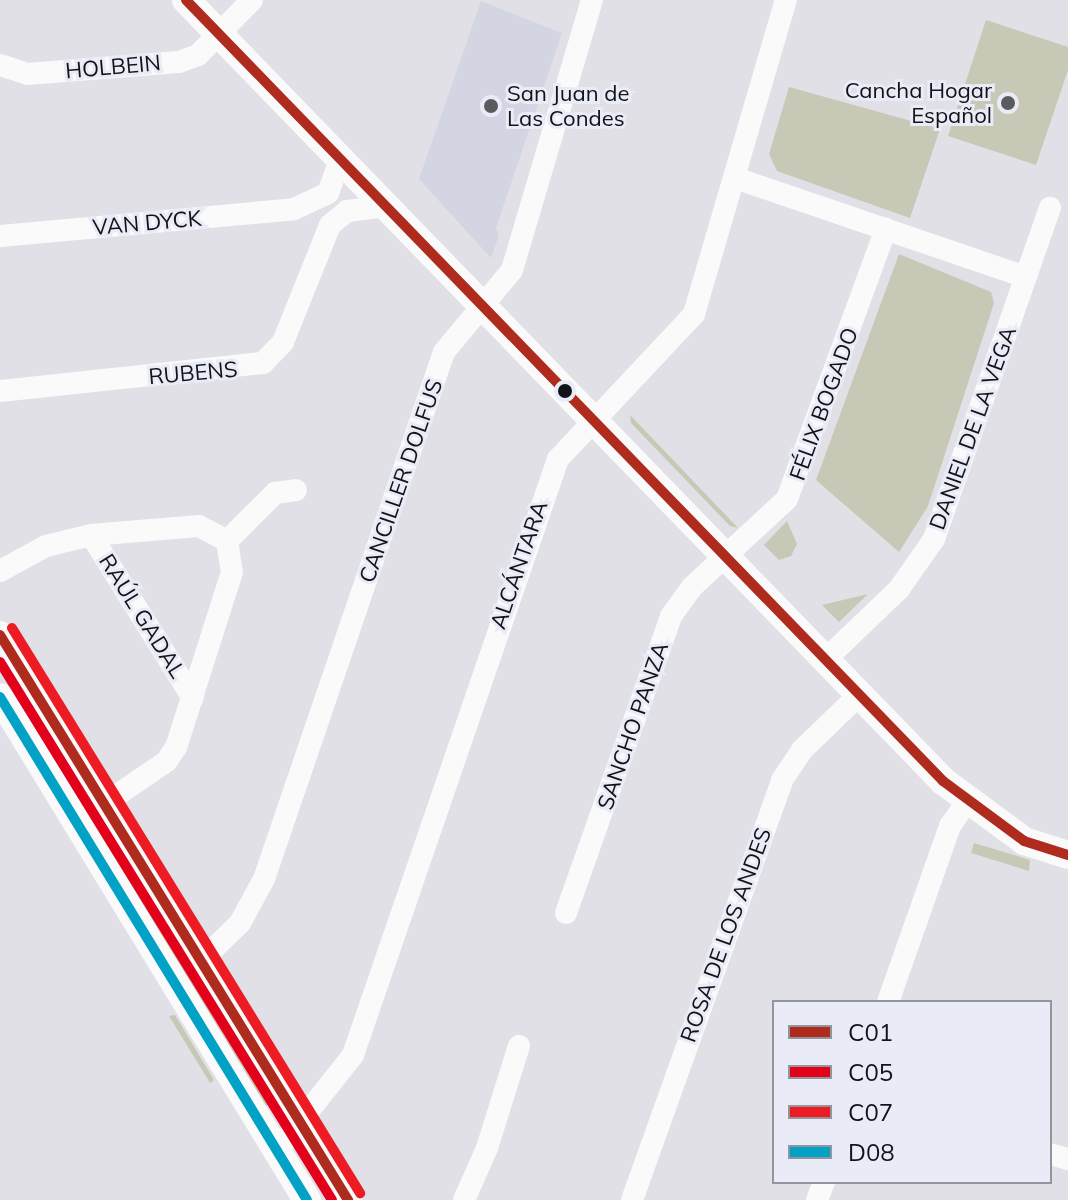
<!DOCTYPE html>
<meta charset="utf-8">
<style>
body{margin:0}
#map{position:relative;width:1068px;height:1200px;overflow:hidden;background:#e0e0e6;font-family:Mulish,sans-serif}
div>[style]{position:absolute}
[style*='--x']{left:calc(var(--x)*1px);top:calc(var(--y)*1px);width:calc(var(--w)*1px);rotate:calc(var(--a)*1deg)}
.built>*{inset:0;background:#d4d5e3}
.green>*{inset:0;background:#c7c8b5}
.minor>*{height:22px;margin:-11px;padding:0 11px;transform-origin:11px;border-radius:11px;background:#fafafb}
.major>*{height:28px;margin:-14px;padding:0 14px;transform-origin:14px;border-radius:14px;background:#fafafb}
.bus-1>*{height:10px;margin:-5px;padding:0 5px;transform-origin:5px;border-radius:5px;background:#af2b1e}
.bus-2>*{height:10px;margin:-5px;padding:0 5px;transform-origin:5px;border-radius:5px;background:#e2001a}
.bus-3>*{height:10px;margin:-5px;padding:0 5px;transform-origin:5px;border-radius:5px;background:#ed1c24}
.bus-4>*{height:10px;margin:-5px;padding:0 5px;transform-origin:5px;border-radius:5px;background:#01a2c5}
.dots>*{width:22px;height:22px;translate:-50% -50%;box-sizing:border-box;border:4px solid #e9ebf7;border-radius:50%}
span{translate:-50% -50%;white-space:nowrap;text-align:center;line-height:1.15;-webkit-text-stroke:6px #e9ebf7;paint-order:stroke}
.street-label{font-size:22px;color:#121317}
.poi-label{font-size:22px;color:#121317}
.right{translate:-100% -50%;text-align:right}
.left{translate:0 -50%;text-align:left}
.legend{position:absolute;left:772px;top:1000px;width:280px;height:184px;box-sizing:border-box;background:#e9ebf7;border:2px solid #93959d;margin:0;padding:10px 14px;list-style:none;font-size:24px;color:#121317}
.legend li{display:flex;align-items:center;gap:16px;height:40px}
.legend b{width:40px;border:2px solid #93959d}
</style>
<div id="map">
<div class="built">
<div style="clip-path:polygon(481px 1px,562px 33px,496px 228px,499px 235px,491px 258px,419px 179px)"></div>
</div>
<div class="green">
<div style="clip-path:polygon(986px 20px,1068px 47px,1068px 70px,1036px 165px,948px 136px)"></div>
<div style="clip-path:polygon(789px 87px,940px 129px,910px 218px,777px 171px,769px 154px)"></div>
<div style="clip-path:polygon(899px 254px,991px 292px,994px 303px,928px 506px,899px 552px,816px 480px)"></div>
<div style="clip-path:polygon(630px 415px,677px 464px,738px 528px,730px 526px,631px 423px)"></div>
<div style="clip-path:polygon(787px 521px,797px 544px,791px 556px,779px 560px,764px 545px)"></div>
<div style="clip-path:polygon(868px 594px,839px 622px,822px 605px)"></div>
<div style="clip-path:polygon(0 662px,270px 1102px,269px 1105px,265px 1106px,0 672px)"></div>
<div style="clip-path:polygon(974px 843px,1030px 860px,1029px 871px,971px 853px)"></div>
<div style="clip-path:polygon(175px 1015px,214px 1080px,210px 1083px,169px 1016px)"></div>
</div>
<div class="minor">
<div style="--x:0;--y:65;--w:28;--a:18"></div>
<div style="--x:27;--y:74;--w:152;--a:-4.5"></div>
<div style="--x:179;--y:62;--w:20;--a:-20"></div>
<div style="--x:198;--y:55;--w:77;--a:-45.5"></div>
<div style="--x:735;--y:178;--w:307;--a:18.8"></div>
<div style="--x:0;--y:236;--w:295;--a:-5.2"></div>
<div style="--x:294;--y:209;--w:38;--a:-25"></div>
<div style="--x:328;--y:193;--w:37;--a:-70"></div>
<div style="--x:0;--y:391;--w:264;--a:-6.1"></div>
<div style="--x:263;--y:363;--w:29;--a:-46"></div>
<div style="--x:283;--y:342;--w:126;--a:-68.1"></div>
<div style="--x:330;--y:225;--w:22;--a:-39"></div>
<div style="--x:347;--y:211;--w:41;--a:-7"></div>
<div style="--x:91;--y:535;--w:192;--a:58"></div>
<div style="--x:227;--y:541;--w:68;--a:-45"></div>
<div style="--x:275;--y:493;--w:21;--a:-8"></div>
<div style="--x:0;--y:571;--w:52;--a:-28.5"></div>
<div style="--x:46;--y:546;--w:46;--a:-13.7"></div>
<div style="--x:91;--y:535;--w:108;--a:-4.8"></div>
<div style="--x:199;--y:526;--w:32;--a:28"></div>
<div style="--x:227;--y:541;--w:31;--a:81"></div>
<div style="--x:232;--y:572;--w:184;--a:107.7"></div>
<div style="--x:176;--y:747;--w:17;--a:123"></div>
<div style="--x:167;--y:761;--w:76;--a:145.7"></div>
<div style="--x:826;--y:659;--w:101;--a:-43.8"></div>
<div style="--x:899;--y:589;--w:61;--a:-55"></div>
<div style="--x:934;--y:539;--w:351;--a:-70.7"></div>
<div style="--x:566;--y:913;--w:315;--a:-70.5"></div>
<div style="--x:671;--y:616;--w:36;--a:-54"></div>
<div style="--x:692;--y:587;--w:129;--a:-42.8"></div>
<div style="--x:787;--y:499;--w:288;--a:-69.9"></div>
<div style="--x:201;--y:961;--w:54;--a:-44.3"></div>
<div style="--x:240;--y:923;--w:50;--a:-61.4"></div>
<div style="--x:264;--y:879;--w:557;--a:-71.14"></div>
<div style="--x:444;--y:352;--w:107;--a:-50.3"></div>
<div style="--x:512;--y:270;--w:282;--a:-73.5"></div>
<div style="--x:888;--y:1002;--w:187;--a:-70.6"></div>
<div style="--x:950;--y:826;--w:29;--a:-55"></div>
<div style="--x:277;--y:1151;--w:122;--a:-51.6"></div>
<div style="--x:353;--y:1055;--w:630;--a:-71.02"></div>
<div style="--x:558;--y:459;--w:199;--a:-46.8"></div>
<div style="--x:694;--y:314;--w:327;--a:-73.7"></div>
<div style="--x:1050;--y:1154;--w:19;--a:16"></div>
<div style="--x:464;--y:1200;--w:57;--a:-66.1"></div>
<div style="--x:487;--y:1148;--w:107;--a:-72.6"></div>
<div style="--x:632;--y:1200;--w:446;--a:-70.3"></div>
<div style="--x:782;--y:780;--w:36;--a:-56"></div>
<div style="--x:802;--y:750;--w:81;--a:-44"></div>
<div style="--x:817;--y:1200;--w:19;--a:-69"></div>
</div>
<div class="major">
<div style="--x:186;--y:0;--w:1088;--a:45.89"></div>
<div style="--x:943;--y:781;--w:101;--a:36.5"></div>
<div style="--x:1024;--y:841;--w:46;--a:17.7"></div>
<div style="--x:0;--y:635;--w:664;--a:58.37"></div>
<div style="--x:0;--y:697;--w:589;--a:58.6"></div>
</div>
<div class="bus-1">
<div style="--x:186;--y:0;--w:1088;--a:45.89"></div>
<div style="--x:943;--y:781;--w:101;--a:36.5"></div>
<div style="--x:1024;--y:841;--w:46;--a:17.7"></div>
<div style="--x:0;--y:635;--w:664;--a:58.37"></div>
</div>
<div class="bus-2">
<div style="--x:0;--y:662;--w:632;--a:58.32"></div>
</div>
<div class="bus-3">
<div style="--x:12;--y:628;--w:664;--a:58.37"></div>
</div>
<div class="bus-4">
<div style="--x:0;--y:697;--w:589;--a:58.6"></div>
</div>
<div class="dots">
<div style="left:1008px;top:103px;background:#5a5b5f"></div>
<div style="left:491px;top:106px;background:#5a5b5f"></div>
<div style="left:565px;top:391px;background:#121317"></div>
</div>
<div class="street-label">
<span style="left:113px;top:67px;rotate:-5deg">HOLBEIN</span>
<span style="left:147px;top:223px;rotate:-5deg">VAN DYCK</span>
<span style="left:193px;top:373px;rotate:-5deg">RUBENS</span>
<span style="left:824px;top:404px;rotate:-70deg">FÉLIX BOGADO</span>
<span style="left:973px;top:428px;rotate:-70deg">DANIEL DE LA VEGA</span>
<span style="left:401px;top:481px;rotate:-71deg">CANCILLER DOLFUS</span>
<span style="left:519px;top:565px;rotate:-71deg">ALCÁNTARA</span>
<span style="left:142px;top:616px;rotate:58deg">RAÚL GADAL</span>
<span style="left:633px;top:726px;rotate:-71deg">SANCHO PANZA</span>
<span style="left:726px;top:935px;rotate:-70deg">ROSA DE LOS ANDES</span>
</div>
<div class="poi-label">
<span class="right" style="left:992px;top:103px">Cancha Hogar<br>Español</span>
<span class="left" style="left:507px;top:106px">San Juan de<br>Las Condes</span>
</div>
<ul class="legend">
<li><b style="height:10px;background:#af2b1e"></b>C01</li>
<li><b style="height:10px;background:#e2001a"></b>C05</li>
<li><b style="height:10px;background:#ed1c24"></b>C07</li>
<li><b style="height:10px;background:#01a2c5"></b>D08</li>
</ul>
</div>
